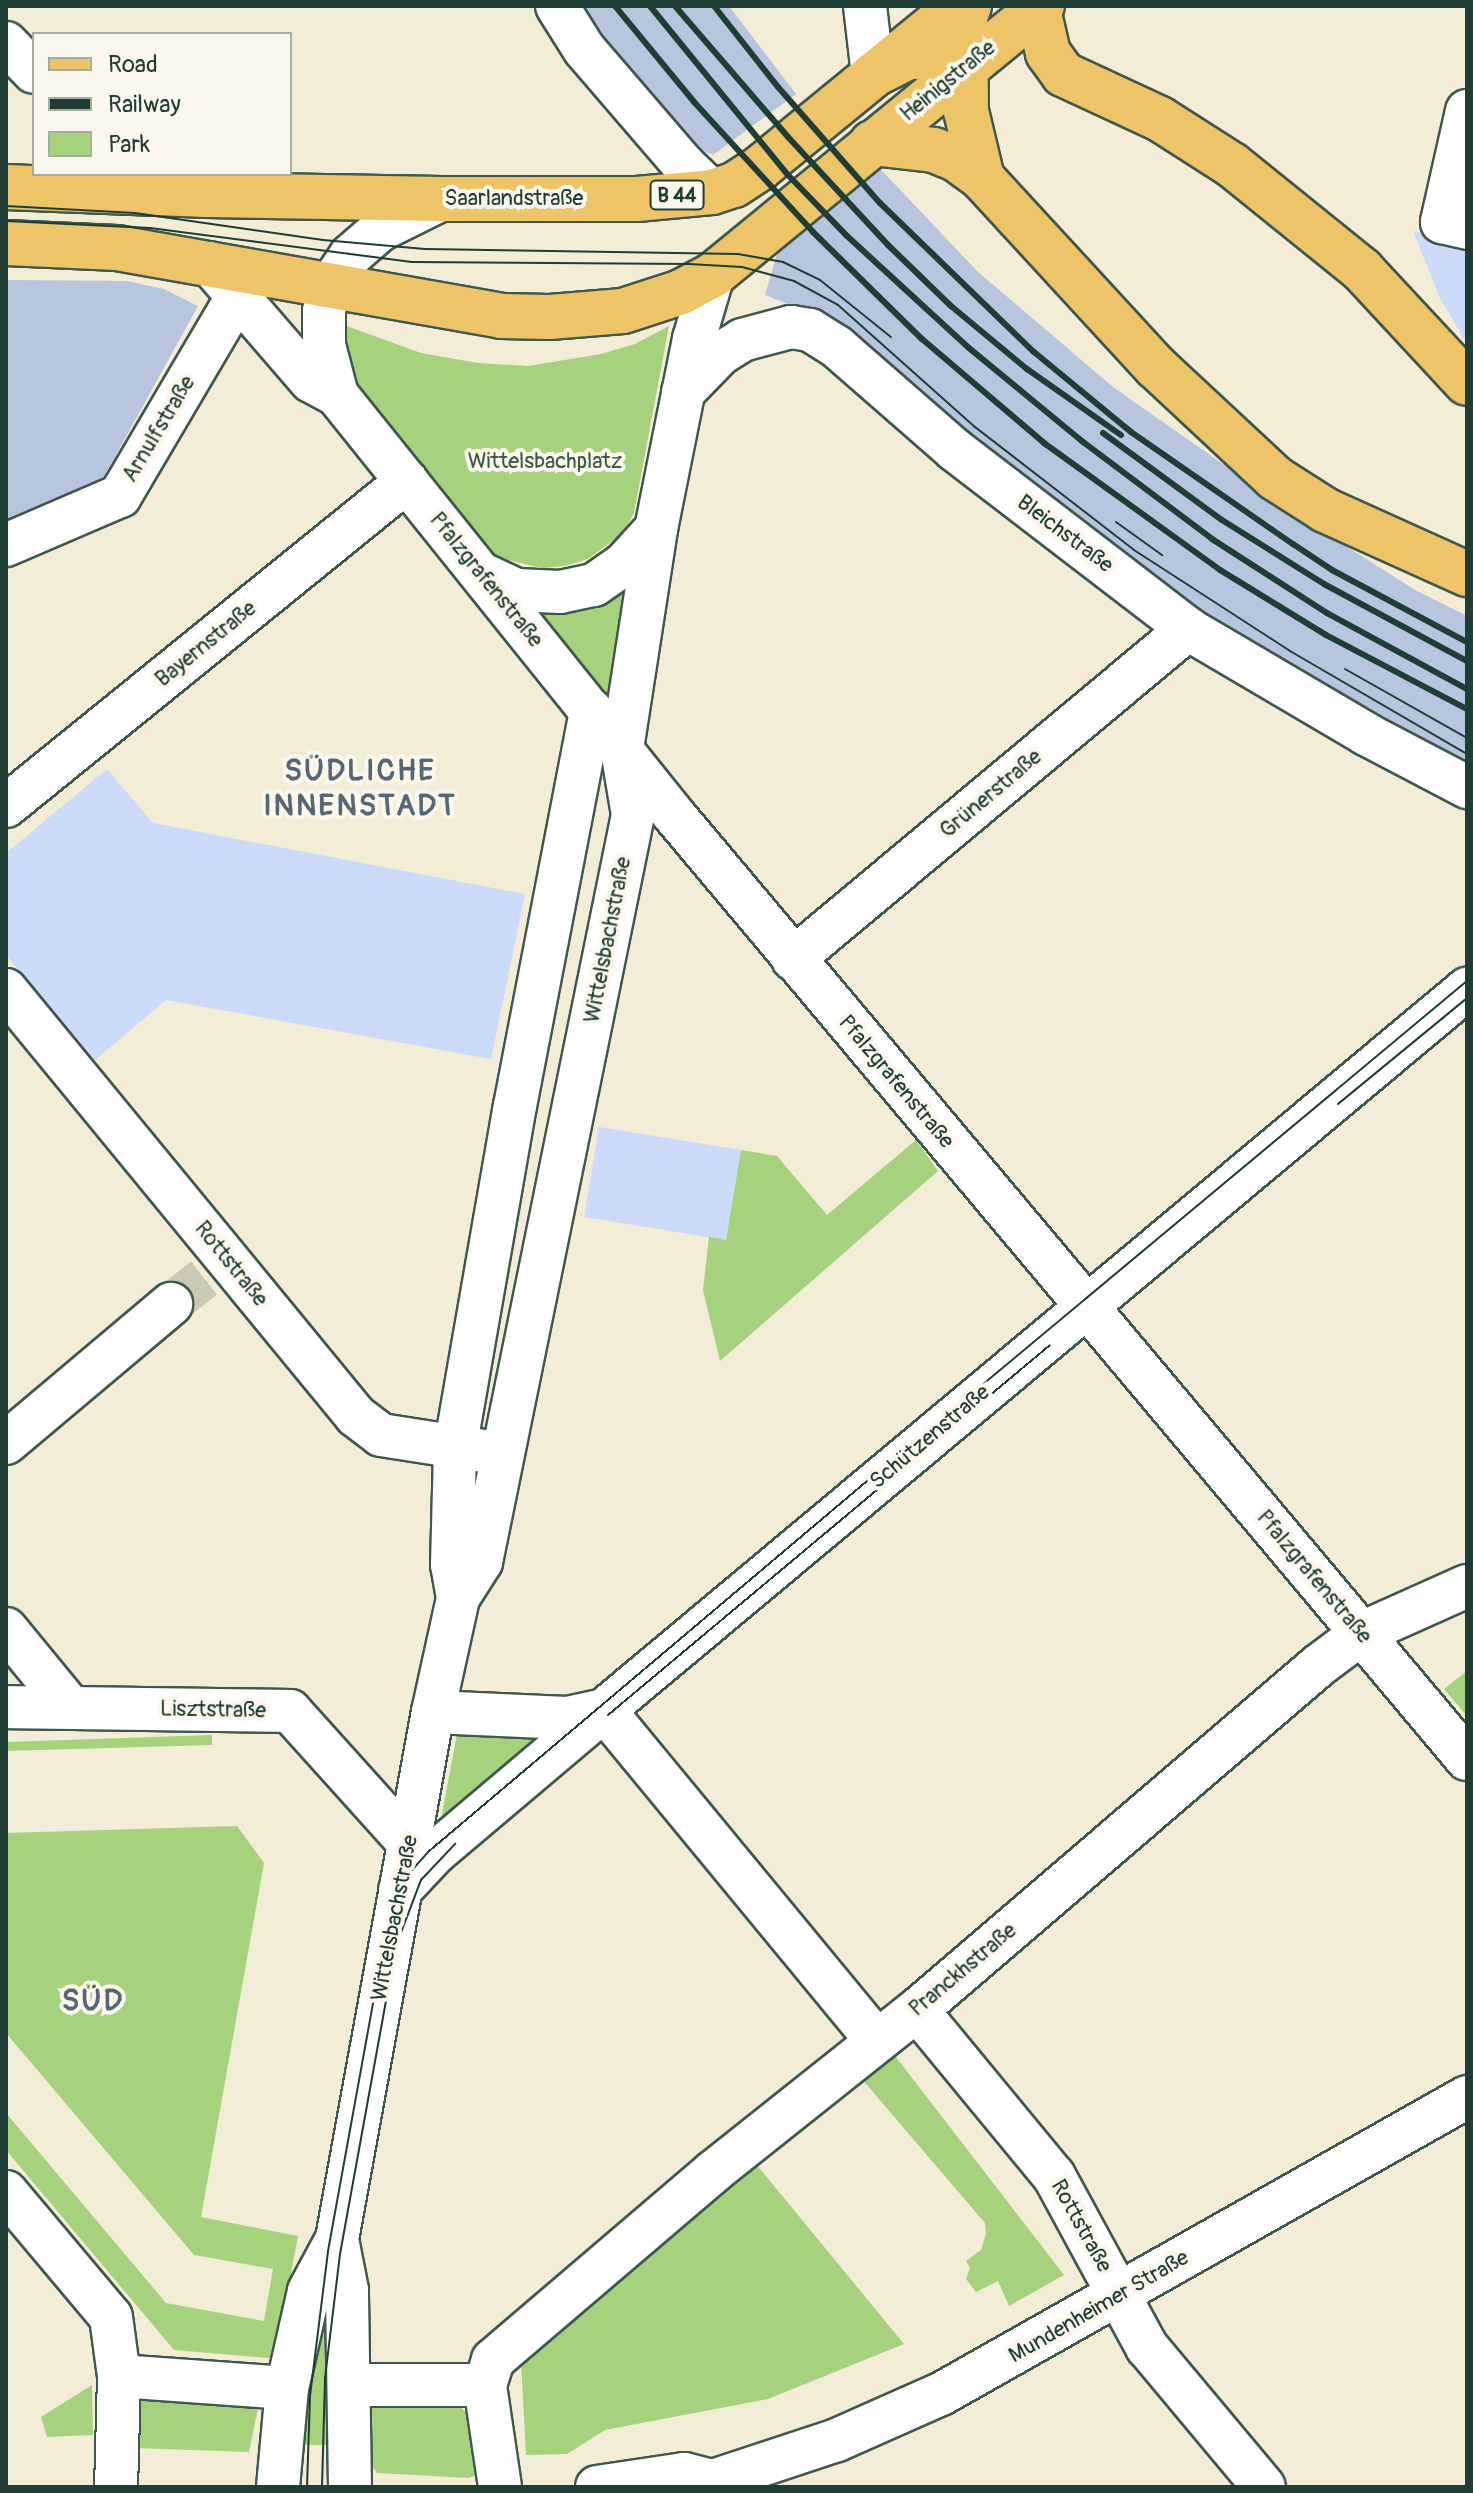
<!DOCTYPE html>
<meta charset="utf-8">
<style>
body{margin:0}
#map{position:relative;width:1473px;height:2493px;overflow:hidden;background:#f3ecd6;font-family:Pangolin,sans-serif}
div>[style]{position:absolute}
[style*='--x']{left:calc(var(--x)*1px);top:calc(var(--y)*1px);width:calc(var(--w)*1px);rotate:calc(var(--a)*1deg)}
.built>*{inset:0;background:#ccdbf9}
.industrial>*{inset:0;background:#b8c5de}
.green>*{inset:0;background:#a6d27e}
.minor-tunnel>*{height:42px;margin-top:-21px;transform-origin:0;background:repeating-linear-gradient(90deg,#c9c9b6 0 42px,transparent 0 63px)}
.roads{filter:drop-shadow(2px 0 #3f574c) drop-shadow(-2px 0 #3f574c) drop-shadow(0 2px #3f574c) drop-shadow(0 -2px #3f574c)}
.minor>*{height:42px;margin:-21px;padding:0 21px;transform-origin:21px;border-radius:21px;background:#fff}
.major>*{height:44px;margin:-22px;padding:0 22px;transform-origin:22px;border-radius:22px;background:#eec469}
.highway>*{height:44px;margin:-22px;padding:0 22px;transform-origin:22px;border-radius:22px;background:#eec469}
.tram>*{height:2px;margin:-1px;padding:0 1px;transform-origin:1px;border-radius:1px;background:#1f3d34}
.rail>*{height:6px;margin:-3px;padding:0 3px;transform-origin:3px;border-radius:3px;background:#1f3d34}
span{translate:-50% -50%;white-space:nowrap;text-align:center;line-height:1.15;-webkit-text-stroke:8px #fbf7ec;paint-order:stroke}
.shield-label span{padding:2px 6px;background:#fbf7ec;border:2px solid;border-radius:6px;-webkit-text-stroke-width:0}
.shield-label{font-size:20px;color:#1f3d34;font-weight:700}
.street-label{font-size:22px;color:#1f3d34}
.park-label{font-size:22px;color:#3a5b43}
.district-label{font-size:30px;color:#566673;font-weight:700;letter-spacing:2px}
.frame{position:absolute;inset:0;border:8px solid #1f3d34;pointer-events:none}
.legend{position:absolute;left:32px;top:32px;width:260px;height:144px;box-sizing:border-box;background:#fbf7ec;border:2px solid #a3ada2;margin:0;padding:10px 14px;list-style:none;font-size:24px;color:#1f3d34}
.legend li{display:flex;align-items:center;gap:16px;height:40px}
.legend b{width:40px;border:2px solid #a3ada2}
</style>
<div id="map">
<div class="built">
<div style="clip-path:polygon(1413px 231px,1467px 244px,1467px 344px,1440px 298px)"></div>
<div style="clip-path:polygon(107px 769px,153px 823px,525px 894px,491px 1059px,166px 1000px,95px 1060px,6px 955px,6px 853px)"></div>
<div style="clip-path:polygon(599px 1127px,741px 1150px,726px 1240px,584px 1217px)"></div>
</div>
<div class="industrial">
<div style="clip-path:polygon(578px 6px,729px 6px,796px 94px,713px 155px,683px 141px)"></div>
<div style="clip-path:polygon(869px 157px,978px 272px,1113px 387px,1277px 502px,1415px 590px,1467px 616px,1467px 775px,1190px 617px,816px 315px,765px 295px,784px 230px)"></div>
<div style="clip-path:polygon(6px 280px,127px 281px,164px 289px,198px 306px,102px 480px,6px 522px)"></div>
</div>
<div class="green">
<div style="clip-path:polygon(333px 321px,421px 353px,478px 363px,528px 366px,601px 354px,635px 344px,669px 326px,634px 513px,623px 533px,588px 559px,565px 566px,542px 568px,499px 558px,479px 540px,345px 382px)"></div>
<div style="clip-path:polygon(637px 575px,614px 704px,533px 608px)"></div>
<div style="clip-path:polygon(916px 1140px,938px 1171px,720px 1361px,703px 1290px,709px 1237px,726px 1240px,741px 1150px,777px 1156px,827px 1215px)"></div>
<div style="clip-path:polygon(1467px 1671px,1467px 1716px,1444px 1689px)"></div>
<div style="clip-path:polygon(457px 1734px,550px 1736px,440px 1825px)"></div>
<div style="clip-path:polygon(212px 1735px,212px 1745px,6px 1751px,6px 1742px)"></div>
<div style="clip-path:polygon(237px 1826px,264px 1863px,201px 2217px,298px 2236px,276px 2353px,269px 2358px,174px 2350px,6px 2150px,6px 2113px,166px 2303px,264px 2321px,273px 2269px,194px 2255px,6px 2033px,6px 1833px)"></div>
<div style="clip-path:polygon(892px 2052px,1064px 2275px,1009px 2306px,998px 2281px,976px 2292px,966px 2279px,970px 2268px,966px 2261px,981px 2250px,986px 2234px,985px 2223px,861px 2078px)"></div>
<div style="clip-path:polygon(756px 2164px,904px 2344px,768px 2399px,605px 2430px,567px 2454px,526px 2455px,521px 2362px)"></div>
<div style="clip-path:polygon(312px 2325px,339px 2328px,338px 2445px,298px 2445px)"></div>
<div style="clip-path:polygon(92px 2385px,93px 2435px,47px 2437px,41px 2417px)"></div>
<div style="clip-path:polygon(138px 2395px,258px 2408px,249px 2452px,134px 2448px)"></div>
<div style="clip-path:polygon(367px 2400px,454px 2401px,474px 2420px,478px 2474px,469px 2478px,377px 2473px,366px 2457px)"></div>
</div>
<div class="minor-tunnel">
<div style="--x:171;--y:1304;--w:48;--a:-38.3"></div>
</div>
<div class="roads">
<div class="minor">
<div style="--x:557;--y:6;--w:51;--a:57.9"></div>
<div style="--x:584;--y:49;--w:152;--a:49.3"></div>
<div style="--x:683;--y:164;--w:40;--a:44"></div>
<div style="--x:865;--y:6;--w:69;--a:83.4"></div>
<div style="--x:6;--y:43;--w:40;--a:46"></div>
<div style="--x:1467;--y:111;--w:114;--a:102.7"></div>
<div style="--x:1442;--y:222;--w:26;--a:13"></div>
<div style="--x:209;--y:263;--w:156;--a:49.2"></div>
<div style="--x:311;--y:381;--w:30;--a:28"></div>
<div style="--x:337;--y:395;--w:538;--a:51.26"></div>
<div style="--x:674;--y:815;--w:1233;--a:49.97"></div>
<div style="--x:683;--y:392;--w:53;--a:-45.8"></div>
<div style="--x:720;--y:354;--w:26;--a:-32"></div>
<div style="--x:742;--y:340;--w:51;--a:-14.9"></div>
<div style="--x:791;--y:327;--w:19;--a:9"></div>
<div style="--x:810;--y:330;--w:32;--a:32"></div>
<div style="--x:837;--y:347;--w:157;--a:41.1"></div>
<div style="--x:955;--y:450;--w:294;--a:37.5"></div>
<div style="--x:1188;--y:629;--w:207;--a:30.5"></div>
<div style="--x:1366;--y:734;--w:114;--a:27.7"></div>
<div style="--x:337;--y:395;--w:52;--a:-104.6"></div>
<div style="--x:324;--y:345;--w:34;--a:-90"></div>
<div style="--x:324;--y:311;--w:26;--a:-77"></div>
<div style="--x:330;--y:286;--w:36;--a:-56"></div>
<div style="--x:350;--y:256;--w:40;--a:-41"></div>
<div style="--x:380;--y:230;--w:69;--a:-26.6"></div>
<div style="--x:6;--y:545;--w:124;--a:-23.3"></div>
<div style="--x:120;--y:496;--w:232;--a:-59.5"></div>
<div style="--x:482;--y:574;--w:38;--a:25"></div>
<div style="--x:517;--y:590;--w:43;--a:2.7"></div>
<div style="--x:560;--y:592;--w:35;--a:-12"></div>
<div style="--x:594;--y:585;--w:38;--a:-35"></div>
<div style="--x:625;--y:563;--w:46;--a:-47.6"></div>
<div style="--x:6;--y:806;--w:516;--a:-39.02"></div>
<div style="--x:793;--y:959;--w:515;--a:-39.88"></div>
<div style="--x:6;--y:990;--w:551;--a:50.59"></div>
<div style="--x:356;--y:1416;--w:31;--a:37"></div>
<div style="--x:381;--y:1435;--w:104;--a:8.8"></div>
<div style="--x:6;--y:1443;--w:216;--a:-40.1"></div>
<div style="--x:458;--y:1598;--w:34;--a:-100"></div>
<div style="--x:452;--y:1565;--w:116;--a:-88.5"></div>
<div style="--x:455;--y:1449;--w:348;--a:-80.1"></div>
<div style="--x:515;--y:1106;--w:403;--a:-79.1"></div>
<div style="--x:6;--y:1629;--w:101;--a:50.6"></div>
<div style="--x:6;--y:1707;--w:284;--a:0.8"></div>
<div style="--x:290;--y:1711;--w:178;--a:48"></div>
<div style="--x:433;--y:1712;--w:134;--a:2.6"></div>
<div style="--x:567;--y:1718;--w:38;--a:-12"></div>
<div style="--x:604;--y:1710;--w:429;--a:50.5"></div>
<div style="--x:400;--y:1890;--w:51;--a:-46.6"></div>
<div style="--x:435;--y:1853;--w:221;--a:-40.2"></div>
<div style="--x:604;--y:1710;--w:1125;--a:-39.88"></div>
<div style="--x:917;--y:2010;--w:215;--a:50.5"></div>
<div style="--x:1054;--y:2176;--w:195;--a:61.5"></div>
<div style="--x:1147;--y:2347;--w:182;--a:50.1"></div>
<div style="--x:6;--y:2192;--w:163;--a:50"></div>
<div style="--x:111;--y:2317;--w:60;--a:82.3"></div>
<div style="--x:119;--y:2376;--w:111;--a:91.5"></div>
<div style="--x:119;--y:2376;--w:168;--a:4.1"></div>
<div style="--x:350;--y:2385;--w:135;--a:0"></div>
<div style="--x:278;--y:2487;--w:99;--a:-84.8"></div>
<div style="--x:287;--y:2388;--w:99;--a:-77.2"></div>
<div style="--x:309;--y:2291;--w:59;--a:-61.7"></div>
<div style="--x:350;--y:2487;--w:197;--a:-90.9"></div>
<div style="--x:347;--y:2290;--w:52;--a:-101.1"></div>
<div style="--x:337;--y:2239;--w:536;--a:-79.68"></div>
<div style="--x:433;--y:1712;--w:117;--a:-77.6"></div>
<div style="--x:458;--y:1598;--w:43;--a:-57.4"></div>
<div style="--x:481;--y:1562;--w:762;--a:-78.5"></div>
<div style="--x:633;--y:815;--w:67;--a:-99.5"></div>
<div style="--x:622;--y:749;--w:223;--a:-81.2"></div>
<div style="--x:656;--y:529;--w:194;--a:-78.7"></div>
<div style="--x:694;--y:339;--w:67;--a:-73.5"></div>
<div style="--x:500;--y:2487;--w:103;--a:-98.4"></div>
<div style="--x:485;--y:2385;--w:26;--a:-72"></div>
<div style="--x:493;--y:2360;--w:289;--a:-40.5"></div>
<div style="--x:713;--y:2172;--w:260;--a:-38.5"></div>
<div style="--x:917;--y:2010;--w:528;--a:-40.62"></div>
<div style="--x:1318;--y:1666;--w:55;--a:-36.9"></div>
<div style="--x:1362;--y:1633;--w:115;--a:-24.1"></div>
<div style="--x:597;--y:2487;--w:88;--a:-8.5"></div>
<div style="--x:684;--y:2474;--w:30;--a:14"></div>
<div style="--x:706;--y:2487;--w:9;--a:-41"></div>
<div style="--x:713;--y:2481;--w:131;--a:-18.3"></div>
<div style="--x:837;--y:2440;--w:114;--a:-23.9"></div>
<div style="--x:941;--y:2394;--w:604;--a:-29.45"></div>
</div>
<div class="major">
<div style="--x:6;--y:187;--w:201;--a:2.3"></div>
<div style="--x:207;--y:195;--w:235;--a:1"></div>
<div style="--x:442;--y:199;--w:195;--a:0"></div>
<div style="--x:637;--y:199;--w:75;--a:-5.3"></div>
<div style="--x:712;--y:192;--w:23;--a:-18"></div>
<div style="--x:734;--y:185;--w:31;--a:-33"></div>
<div style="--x:760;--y:168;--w:256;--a:-39.3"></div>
<div style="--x:6;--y:243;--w:111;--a:2.6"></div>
<div style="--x:117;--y:248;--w:390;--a:10"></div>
<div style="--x:501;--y:316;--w:49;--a:1.2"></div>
<div style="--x:550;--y:317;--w:73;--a:-4.7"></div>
<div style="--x:623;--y:311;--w:61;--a:-18.1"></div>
<div style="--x:681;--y:292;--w:36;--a:-28"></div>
<div style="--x:713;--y:275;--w:425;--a:-39.3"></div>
</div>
<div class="highway">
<div style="--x:969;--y:6;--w:12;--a:110"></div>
<div style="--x:965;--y:17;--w:94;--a:89.4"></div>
<div style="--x:966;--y:111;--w:69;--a:76.6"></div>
<div style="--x:1038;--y:9;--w:45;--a:77.2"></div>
<div style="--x:1048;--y:53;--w:26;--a:54"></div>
<div style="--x:1063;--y:74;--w:107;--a:24.9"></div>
<div style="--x:1160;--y:119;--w:85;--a:32.6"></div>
<div style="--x:1232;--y:165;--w:167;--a:38.9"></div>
<div style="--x:1362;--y:270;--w:154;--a:47.1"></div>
<div style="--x:873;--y:75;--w:39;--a:-27"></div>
<div style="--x:908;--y:57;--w:69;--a:-0.8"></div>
<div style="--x:872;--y:143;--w:62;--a:6.4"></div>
<div style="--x:934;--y:150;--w:24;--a:22"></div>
<div style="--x:956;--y:159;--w:32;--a:36"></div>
<div style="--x:982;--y:178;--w:257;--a:47.4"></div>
<div style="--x:1156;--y:367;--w:163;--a:43"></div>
<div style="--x:1275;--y:478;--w:59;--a:32.6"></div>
<div style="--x:1325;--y:510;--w:156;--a:24.3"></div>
</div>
</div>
<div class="tram">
<div style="--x:6;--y:206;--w:129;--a:3.1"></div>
<div style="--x:135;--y:213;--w:190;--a:8.2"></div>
<div style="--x:323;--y:240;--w:102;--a:5"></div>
<div style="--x:425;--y:249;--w:313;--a:0.9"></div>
<div style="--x:738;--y:254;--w:46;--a:10.1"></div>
<div style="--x:783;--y:262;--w:41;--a:25.9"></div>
<div style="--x:820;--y:280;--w:91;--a:38.8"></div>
<div style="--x:6;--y:221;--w:144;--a:2.8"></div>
<div style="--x:150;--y:228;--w:264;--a:7.4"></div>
<div style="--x:412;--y:262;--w:277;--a:0.4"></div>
<div style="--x:689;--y:264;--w:53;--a:3.2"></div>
<div style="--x:742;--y:267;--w:54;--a:15.1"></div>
<div style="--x:794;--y:281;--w:50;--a:28.6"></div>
<div style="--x:838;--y:305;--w:183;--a:41.7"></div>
<div style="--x:975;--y:427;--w:201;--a:37.7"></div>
<div style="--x:1134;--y:550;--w:186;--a:32.9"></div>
<div style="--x:1290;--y:651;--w:205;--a:30.2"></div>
<div style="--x:1116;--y:522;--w:57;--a:35.7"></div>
<div style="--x:1345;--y:669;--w:140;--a:29.5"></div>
<div style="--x:1338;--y:1104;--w:167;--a:-39.4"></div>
<div style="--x:608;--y:1715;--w:576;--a:-39.93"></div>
<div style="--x:307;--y:2487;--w:91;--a:-88.1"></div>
<div style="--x:310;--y:2396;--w:146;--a:-82.9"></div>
<div style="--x:328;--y:2251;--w:314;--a:-79.7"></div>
<div style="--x:384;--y:1942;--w:53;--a:-73.6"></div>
<div style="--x:399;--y:1891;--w:25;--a:-58"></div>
<div style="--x:412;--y:1870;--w:24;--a:-48"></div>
<div style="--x:428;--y:1852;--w:600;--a:-40.2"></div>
<div style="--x:886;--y:1465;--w:756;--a:-39.8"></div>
<div style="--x:322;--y:2487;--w:109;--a:-88.4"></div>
<div style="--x:325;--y:2378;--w:125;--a:-83.1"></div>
<div style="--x:340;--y:2254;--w:313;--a:-79.7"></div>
<div style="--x:396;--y:1946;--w:71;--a:-69.3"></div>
<div style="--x:421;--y:1880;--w:50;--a:-46.6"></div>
</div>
<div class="rail">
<div style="--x:615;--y:6;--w:124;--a:50.5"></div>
<div style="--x:694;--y:102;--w:176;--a:47.5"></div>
<div style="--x:813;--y:232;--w:153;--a:44.5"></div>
<div style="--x:922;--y:339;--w:160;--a:40.4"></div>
<div style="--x:1044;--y:443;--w:217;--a:35.8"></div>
<div style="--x:1220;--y:570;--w:124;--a:31.5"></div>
<div style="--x:1326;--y:635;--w:159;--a:27.7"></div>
<div style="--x:650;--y:6;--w:218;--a:50.8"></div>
<div style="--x:788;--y:175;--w:83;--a:46"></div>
<div style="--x:846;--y:235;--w:167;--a:42.6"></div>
<div style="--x:969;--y:348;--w:148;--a:39.5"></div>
<div style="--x:1083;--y:442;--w:161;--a:36.9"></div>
<div style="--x:1212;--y:539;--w:137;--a:32.8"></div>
<div style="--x:1327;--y:613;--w:159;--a:28.5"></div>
<div style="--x:675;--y:6;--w:173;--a:49.2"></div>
<div style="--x:788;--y:137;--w:147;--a:47.2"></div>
<div style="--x:888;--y:245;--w:88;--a:44.1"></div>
<div style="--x:951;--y:306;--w:99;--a:39.7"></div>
<div style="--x:1027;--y:369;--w:115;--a:35.1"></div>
<div style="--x:714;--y:6;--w:103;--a:51.7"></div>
<div style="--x:778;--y:87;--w:154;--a:48.7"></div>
<div style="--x:880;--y:203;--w:214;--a:44.1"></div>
<div style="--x:1034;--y:352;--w:126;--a:39.5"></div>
<div style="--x:1131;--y:432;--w:197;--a:34.7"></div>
<div style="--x:1293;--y:544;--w:47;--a:33.7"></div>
<div style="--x:1332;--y:570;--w:153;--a:28.1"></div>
<div style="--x:1103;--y:433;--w:147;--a:36.2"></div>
<div style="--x:1222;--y:520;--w:120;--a:32.1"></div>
<div style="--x:1324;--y:584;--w:162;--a:28.3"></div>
</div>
<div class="shield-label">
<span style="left:677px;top:195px">B 44</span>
</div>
<div class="street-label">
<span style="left:948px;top:81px;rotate:-39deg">Heinigstraße</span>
<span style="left:514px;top:199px">Saarlandstraße</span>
<span style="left:159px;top:429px;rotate:-59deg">Arnulfstraße</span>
<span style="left:1065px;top:534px;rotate:37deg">Bleichstraße</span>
<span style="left:486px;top:580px;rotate:51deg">Pfalzgrafenstraße</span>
<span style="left:206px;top:644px;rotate:-39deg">Bayernstraße</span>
<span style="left:991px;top:794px;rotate:-40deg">Grünerstraße</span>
<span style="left:608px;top:940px;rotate:-79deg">Wittelsbachstraße</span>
<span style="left:896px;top:1082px;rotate:50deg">Pfalzgrafenstraße</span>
<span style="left:231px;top:1264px;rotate:51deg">Rottstraße</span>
<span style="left:930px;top:1437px;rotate:-40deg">Schützenstraße</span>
<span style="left:1314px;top:1577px;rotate:50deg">Pfalzgrafenstraße</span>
<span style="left:213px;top:1710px;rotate:1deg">Lisztstraße</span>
<span style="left:395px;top:1918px;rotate:-79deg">Wittelsbachstraße</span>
<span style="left:963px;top:1970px;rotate:-40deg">Pranckhstraße</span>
<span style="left:1081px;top:2226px;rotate:61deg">Rottstraße</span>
<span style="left:1099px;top:2307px;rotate:-30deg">Mundenheimer Straße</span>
</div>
<div class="park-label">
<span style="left:545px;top:462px">Wittelsbachplatz</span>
</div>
<div class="district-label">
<span style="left:360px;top:788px">SÜDLICHE<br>INNENSTADT</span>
<span style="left:93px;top:2001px">SÜD</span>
</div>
<div class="frame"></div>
<ul class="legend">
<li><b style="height:10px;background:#eec469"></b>Road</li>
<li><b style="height:10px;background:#1f3d34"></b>Railway</li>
<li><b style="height:22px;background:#a6d27e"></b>Park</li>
</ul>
</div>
